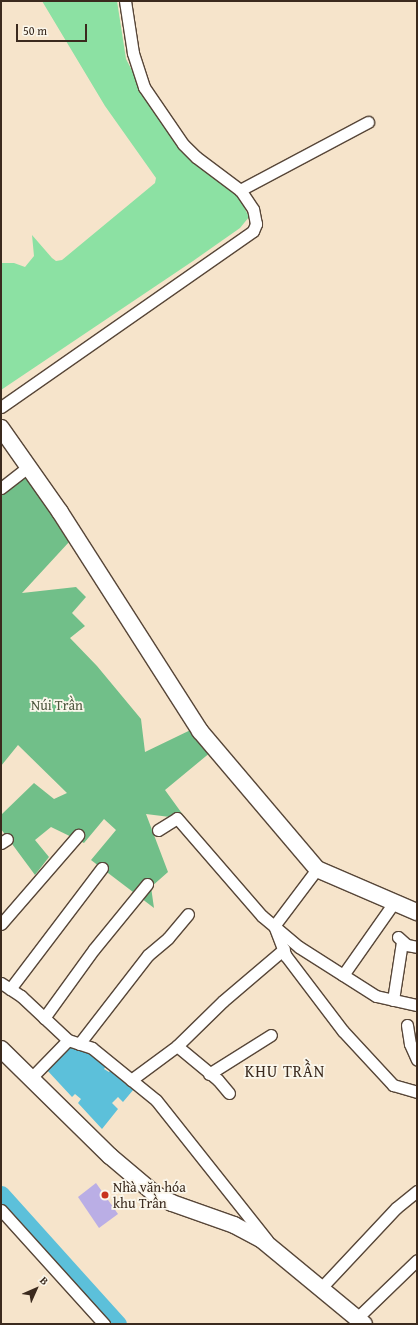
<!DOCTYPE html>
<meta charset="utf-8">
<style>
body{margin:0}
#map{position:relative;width:418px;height:1325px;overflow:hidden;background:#f6e4cb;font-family:"Gentium Book Plus",serif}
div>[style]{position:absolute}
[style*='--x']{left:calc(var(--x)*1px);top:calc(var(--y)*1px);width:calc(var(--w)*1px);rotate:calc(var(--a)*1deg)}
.green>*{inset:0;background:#8ce1a3}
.forest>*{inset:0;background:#71bf89}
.water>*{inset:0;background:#5cc0da}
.river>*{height:17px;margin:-8.5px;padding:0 8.5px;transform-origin:8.5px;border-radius:8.5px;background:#5cc0da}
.building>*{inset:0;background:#baaee5}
.roads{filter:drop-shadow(1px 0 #574638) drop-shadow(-1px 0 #574638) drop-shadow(0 1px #574638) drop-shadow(0 -1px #574638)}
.street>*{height:11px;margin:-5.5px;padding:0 5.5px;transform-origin:5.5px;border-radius:5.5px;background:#fff}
.secondary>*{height:16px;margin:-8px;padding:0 8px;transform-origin:8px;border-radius:8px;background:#fff}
.dots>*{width:11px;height:11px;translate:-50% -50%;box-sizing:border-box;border:2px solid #fbf7ec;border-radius:50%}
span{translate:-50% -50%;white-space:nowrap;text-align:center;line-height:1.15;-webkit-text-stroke:3.5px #fbf7ec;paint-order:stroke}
.park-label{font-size:14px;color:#4f583f}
.poi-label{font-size:14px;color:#3b2a1e}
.left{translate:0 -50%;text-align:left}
.quarter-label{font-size:16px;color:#3b2a1e;letter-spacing:1px}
.frame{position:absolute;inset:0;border:2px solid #3b2a1e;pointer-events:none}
.north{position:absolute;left:16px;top:1269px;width:40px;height:40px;-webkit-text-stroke:3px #fbf7ec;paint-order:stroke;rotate:45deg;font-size:11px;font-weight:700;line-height:16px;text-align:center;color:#3b2a1e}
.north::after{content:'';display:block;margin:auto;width:14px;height:18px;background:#3b2a1e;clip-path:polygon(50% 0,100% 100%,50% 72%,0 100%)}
.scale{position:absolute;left:16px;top:24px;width:71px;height:18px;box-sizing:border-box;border:2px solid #3b2a1e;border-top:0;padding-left:5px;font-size:12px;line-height:14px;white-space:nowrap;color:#3b2a1e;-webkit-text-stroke:3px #fbf7ec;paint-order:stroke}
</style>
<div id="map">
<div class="green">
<div style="clip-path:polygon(42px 1px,117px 1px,126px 59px,151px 107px,240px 199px,249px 217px,240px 228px,193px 261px,1px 390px,1px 263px,14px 263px,25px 267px,34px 256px,32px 235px,52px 258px,56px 261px,62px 260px,155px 183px,156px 178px,105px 106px)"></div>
</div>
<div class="forest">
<div style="clip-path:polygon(28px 475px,69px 542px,22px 593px,76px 587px,86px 597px,72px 613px,85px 626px,70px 638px,97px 666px,141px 719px,145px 752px,203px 724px,217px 747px,165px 790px,186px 819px,146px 814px,168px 872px,151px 887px,154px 908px,91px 860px,116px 830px,104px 819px,84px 843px,51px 827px,35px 840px,49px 857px,35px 875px,1px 829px,1px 815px,34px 783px,54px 799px,67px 793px,18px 745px,1px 766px,1px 477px,9px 489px)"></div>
</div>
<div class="water">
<div style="clip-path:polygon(71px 1044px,85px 1051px,106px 1066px,104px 1069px,109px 1072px,111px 1070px,134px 1089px,123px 1102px,118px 1097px,112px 1103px,118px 1109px,102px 1129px,78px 1103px,81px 1099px,75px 1094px,72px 1097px,46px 1069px)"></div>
</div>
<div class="river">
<div style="--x:1;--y:1194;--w:175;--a:48"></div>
</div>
<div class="building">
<div style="clip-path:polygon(96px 1183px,118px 1214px,99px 1228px,78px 1197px)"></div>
</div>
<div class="roads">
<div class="street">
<div style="--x:240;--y:190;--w:145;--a:-28"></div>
<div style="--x:1;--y:407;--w:307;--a:-34.9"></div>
<div style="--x:253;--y:231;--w:8;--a:-67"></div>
<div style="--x:256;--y:224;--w:15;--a:-101"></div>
<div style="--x:253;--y:209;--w:23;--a:-124"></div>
<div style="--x:240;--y:190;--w:55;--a:-143.1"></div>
<div style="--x:196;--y:157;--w:18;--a:-135"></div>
<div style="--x:183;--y:144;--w:69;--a:-124.4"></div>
<div style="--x:144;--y:87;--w:36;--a:-108"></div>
<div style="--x:133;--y:53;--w:53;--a:-98.7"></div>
<div style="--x:1;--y:488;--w:34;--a:-38"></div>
<div style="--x:158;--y:830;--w:22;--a:-32"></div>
<div style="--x:177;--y:818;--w:130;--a:49.1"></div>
<div style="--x:262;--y:916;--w:48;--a:40"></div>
<div style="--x:299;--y:947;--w:91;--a:32.5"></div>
<div style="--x:376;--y:996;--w:42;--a:12.4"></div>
<div style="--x:1;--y:843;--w:7;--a:-34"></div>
<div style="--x:1;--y:924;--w:118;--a:-49.1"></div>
<div style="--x:274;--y:926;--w:71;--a:-53"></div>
<div style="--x:275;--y:928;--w:30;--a:69"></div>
<div style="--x:286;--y:956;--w:94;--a:52.8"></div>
<div style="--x:343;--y:1031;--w:74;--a:47.2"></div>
<div style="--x:393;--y:1085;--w:25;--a:16"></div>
<div style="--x:398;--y:937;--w:12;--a:42"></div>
<div style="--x:407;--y:945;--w:10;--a:11"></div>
<div style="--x:343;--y:975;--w:90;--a:-54.9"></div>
<div style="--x:1;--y:983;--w:24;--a:33"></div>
<div style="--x:21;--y:996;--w:64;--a:43.1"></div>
<div style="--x:68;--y:1040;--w:25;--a:18"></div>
<div style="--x:92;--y:1048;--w:82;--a:39.1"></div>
<div style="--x:156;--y:1100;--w:179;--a:51.6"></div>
<div style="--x:10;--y:989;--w:152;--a:-52.8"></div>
<div style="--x:393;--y:1000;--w:59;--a:-81.2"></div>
<div style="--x:44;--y:1018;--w:85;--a:-54.1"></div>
<div style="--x:94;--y:949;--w:84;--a:-50.8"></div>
<div style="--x:407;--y:1025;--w:19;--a:81"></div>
<div style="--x:410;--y:1044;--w:17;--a:66"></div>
<div style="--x:79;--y:1044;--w:113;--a:-52.2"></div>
<div style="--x:148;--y:955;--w:26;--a:-40"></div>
<div style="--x:168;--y:938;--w:31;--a:-50"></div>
<div style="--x:177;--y:1046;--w:53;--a:39.7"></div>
<div style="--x:218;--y:1080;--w:17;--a:50"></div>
<div style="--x:209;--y:1074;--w:73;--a:-32.2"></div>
<div style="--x:30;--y:1079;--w:54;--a:-45.7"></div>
<div style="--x:131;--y:1080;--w:57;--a:-36.5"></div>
<div style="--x:177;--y:1046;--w:64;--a:-44.4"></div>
<div style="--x:223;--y:1001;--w:80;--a:-40.4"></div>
<div style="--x:1;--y:1210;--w:154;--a:47.9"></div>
<div style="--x:320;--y:1289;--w:111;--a:-46.8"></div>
<div style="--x:396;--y:1208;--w:27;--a:-39"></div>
<div style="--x:357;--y:1318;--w:83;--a:-44"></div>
</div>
<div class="secondary">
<div style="--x:1;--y:428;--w:103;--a:54.9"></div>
<div style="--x:60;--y:512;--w:260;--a:57.4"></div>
<div style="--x:200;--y:731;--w:181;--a:49.7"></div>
<div style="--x:317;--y:869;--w:109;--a:23.3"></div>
<div style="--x:1;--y:1049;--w:153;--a:44.5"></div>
<div style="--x:110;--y:1156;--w:59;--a:40.2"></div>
<div style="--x:155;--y:1194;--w:19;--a:28"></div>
<div style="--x:172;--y:1203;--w:66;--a:19.5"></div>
<div style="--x:234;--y:1225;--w:32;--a:28"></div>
<div style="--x:262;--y:1240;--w:132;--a:39.5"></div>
</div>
</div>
<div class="dots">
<div style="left:105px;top:1195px;background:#c8321e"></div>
</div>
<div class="park-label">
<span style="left:57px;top:705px">Núi Trần</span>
</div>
<div class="poi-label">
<span class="left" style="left:113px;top:1195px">Nhà văn hóa<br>khu Trần</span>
</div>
<div class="quarter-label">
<span style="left:285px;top:1071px">KHU TRẦN</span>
</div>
<div class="frame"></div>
<div class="north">B</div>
<div class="scale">50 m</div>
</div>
